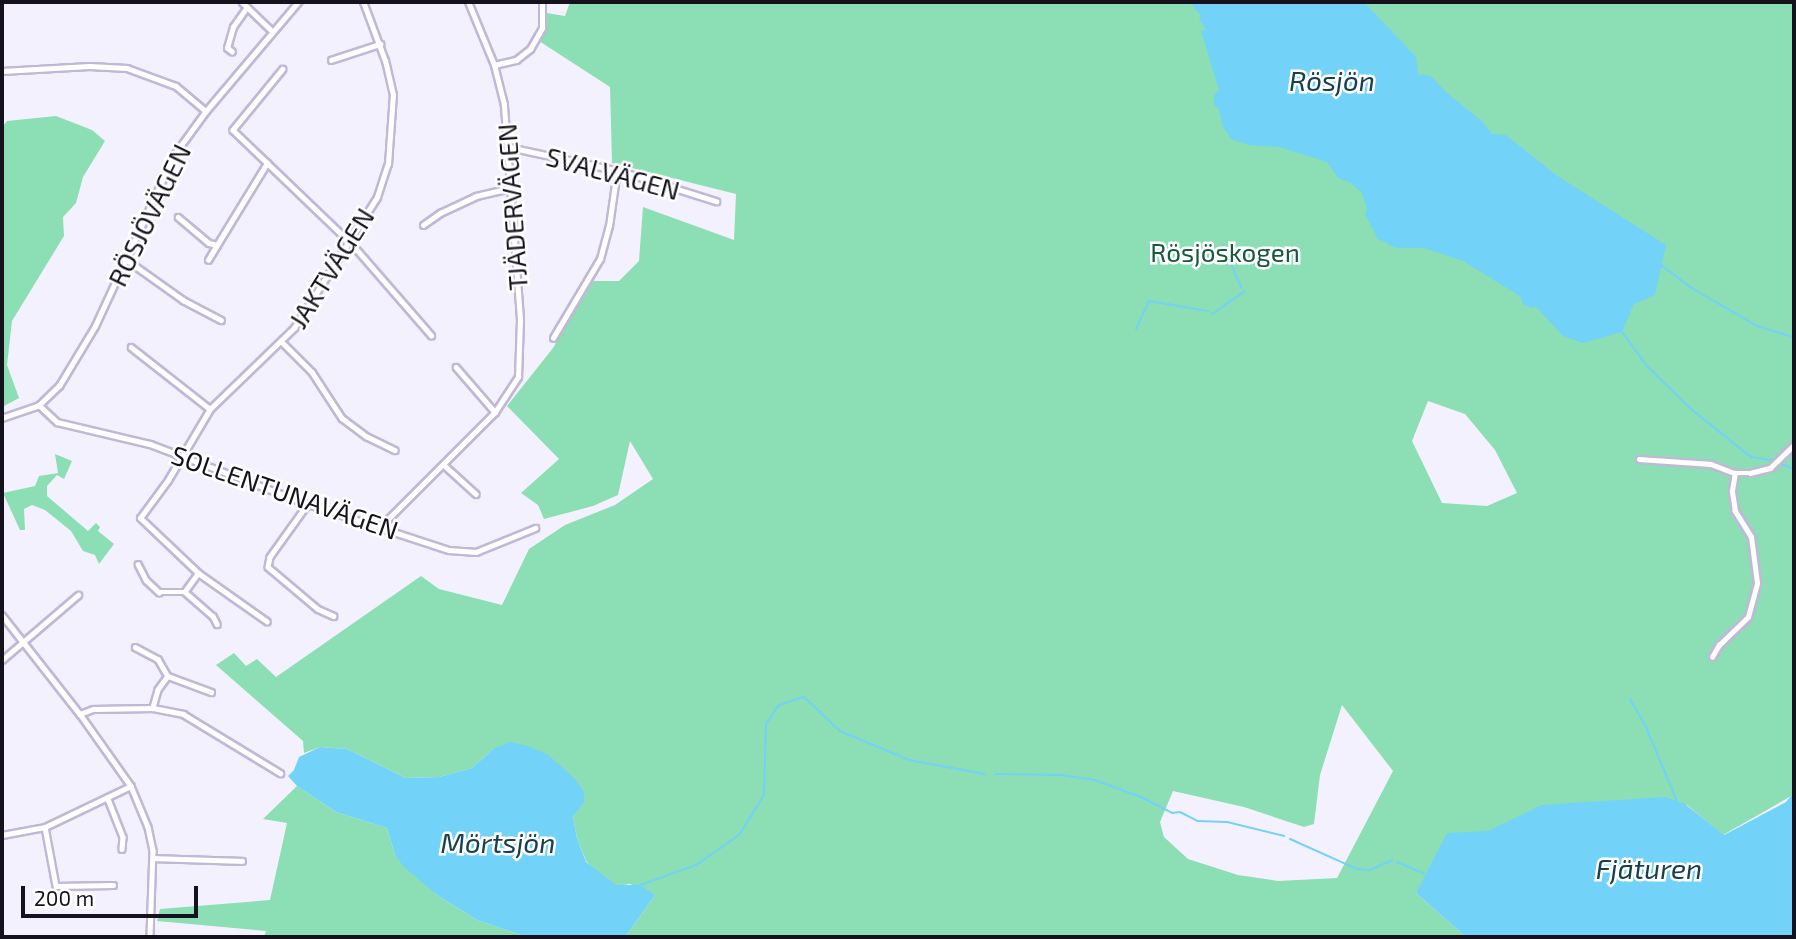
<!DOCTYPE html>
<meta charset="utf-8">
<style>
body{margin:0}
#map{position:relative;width:1796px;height:939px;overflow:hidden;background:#f4f1fe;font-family:"Exo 2",sans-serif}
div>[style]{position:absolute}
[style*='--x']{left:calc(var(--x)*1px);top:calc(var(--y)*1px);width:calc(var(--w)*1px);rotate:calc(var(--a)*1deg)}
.green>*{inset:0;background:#8cdeb4}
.water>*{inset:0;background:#72d2f8}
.stream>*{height:2px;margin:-1px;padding:0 1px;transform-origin:1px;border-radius:1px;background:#72d2f8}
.roads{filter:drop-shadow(2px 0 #c0b8d6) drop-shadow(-2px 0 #c0b8d6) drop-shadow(0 2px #c0b8d6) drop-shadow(0 -2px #c0b8d6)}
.minor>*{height:4.5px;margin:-2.25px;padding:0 2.25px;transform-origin:2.25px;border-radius:2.25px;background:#fff}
span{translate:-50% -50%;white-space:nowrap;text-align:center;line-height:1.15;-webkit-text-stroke:5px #fff;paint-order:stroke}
.street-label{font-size:26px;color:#15121d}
.park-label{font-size:26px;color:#17593d}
.water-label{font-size:28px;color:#154050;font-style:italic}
.frame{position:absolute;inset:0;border:4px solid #15121d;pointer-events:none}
.scale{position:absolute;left:21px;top:886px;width:177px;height:32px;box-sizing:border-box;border:4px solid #15121d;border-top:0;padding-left:9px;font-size:21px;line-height:24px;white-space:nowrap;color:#15121d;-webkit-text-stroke:5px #fff;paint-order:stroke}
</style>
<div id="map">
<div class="green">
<div style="clip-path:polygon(evenodd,570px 2px,1794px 2px,1793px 795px,1723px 835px,1687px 805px,1491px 830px,1416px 893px,1466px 937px,625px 937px,655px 895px,630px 884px,616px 886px,596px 872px,586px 861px,577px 838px,573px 817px,583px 802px,493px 749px,472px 768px,439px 777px,406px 778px,347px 749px,320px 747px,304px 753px,303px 741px,216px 665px,234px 653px,246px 666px,257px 659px,276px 677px,421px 576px,439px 589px,502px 605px,529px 549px,565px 525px,615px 505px,653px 479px,630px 441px,618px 495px,593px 506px,544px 519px,538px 505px,521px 493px,559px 459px,507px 406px,553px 348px,593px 281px,619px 281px,639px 261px,643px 207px,734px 240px,736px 194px,612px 163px,610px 87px,539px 41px,543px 34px,546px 13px,565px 16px,570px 2px,1428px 401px,1465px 414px,1495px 450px,1517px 493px,1487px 506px,1442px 503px,1412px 441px,1428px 401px,570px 2px,1342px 705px,1393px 771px,1337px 878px,1278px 881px,1238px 875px,1188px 859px,1164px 837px,1160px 822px,1173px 791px,1244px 807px,1304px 827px,1314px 824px,1320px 775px,1342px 705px)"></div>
<div style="clip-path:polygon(56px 116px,92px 130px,105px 141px,83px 177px,76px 203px,63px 217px,64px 236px,12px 321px,7px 365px,19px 398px,4px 406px,2px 127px,7px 121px)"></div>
<div style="clip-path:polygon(55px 454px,72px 461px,64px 479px,57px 475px,47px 486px,47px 496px,88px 531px,96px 523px,100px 527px,98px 531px,114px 544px,99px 564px,95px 555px,83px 551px,71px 531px,45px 510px,32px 505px,24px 509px,25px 530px,20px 530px,3px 493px,35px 486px,39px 476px,58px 473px)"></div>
<div style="clip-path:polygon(297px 786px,336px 812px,387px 828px,395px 855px,437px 895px,477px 920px,527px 937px,264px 937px,266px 931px,157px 921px,160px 909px,270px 900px,287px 823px,263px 819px)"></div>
</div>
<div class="water">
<div style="clip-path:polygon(1189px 2px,1364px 2px,1416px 57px,1418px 74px,1431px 76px,1447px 93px,1483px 122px,1492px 134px,1506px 135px,1556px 175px,1666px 245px,1655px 295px,1634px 304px,1622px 332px,1583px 343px,1563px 336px,1535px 306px,1531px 308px,1523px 304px,1520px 296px,1463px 261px,1424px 248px,1397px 248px,1378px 239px,1365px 214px,1367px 209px,1362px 193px,1351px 183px,1338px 178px,1327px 162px,1279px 147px,1248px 145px,1231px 139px,1222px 125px,1219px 109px,1214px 105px,1214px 95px,1219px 90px,1201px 31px,1206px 30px,1199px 19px,1201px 16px)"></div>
<div style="clip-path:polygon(510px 742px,528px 746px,548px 755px,574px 778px,584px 792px,584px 802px,573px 817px,577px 838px,586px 862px,616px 885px,640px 885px,655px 895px,625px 937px,527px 937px,477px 920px,437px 895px,404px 867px,395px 855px,387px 828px,336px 812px,297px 786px,288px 776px,294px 770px,299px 757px,320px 747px,347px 749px,406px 778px,439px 777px,472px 768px,493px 749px)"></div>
<div style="clip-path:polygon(1794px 792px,1794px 937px,1466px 937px,1416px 893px,1447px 833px,1488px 831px,1542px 805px,1665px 797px,1685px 804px,1724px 835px,1786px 802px)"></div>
</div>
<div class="stream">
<div style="--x:1223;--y:245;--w:46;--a:66.8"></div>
<div style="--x:1661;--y:265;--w:36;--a:37"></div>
<div style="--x:1690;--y:287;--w:78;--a:30.2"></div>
<div style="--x:1757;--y:326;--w:39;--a:17"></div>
<div style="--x:1212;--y:314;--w:40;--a:-34.9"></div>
<div style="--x:1142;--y:316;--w:17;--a:-65"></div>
<div style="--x:1149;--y:301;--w:60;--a:9.6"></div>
<div style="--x:1136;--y:329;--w:12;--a:-66"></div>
<div style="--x:1622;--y:332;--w:42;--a:53.7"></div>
<div style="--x:1647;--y:366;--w:62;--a:44.3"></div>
<div style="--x:1691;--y:409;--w:77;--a:38.7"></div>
<div style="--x:1751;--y:457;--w:21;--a:8"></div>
<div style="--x:1781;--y:464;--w:14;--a:21"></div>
<div style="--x:1630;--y:699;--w:32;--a:60"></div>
<div style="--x:1646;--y:727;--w:80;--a:67.3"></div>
<div style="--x:995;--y:774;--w:65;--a:0.9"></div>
<div style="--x:1060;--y:775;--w:35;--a:8"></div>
<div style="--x:1095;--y:780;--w:49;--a:20.3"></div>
<div style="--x:1141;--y:797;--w:35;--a:27"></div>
<div style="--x:1172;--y:813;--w:8;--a:-7"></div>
<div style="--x:1180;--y:812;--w:20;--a:27"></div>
<div style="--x:1198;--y:821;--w:29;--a:2"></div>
<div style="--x:1227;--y:822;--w:59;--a:13.8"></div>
<div style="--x:1290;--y:839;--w:73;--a:24.1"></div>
<div style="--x:1357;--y:869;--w:13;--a:4"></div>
<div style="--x:1370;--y:870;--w:24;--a:-24"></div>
<div style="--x:1397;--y:862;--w:30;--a:23"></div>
<div style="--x:640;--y:885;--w:59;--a:-19.7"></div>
<div style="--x:696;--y:865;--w:52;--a:-34.9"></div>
<div style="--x:739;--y:835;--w:47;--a:-58"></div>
<div style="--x:764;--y:795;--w:71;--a:-88.4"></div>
<div style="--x:766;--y:724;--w:23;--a:-56"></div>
<div style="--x:779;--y:705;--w:26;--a:-18"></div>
<div style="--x:804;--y:697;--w:50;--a:43.4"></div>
<div style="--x:840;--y:731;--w:28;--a:23"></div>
<div style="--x:866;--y:742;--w:47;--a:22.7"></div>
<div style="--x:909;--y:760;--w:77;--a:10.4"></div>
</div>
<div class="roads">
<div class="minor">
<div style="--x:242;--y:2;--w:40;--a:44"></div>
<div style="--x:232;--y:52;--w:6;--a:-141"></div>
<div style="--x:227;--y:48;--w:22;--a:-74"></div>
<div style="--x:233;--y:27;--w:24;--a:-55"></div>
<div style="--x:331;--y:60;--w:52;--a:-18.1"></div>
<div style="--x:494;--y:65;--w:23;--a:-13"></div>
<div style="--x:516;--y:60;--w:18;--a:-38"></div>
<div style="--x:530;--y:49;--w:24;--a:-60"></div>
<div style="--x:542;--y:28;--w:26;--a:-90"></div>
<div style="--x:283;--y:69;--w:79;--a:129.3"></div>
<div style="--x:233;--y:130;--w:165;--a:43.8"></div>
<div style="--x:352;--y:244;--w:121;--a:49"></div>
<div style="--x:2;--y:71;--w:87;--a:-3.3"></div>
<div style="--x:89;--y:66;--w:38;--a:3"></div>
<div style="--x:127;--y:68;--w:52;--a:20.2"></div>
<div style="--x:176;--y:86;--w:39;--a:40"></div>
<div style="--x:509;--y:147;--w:114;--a:12.2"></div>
<div style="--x:620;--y:171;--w:101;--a:17.4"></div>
<div style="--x:178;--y:217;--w:40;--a:40"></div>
<div style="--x:209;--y:243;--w:8;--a:14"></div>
<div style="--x:217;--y:245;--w:96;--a:-58.6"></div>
<div style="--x:423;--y:225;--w:21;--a:-35"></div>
<div style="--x:440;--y:213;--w:40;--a:-25"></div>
<div style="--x:476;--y:196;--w:36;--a:-13"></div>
<div style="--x:127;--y:260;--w:69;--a:35.5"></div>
<div style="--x:183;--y:300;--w:43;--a:27.8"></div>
<div style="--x:208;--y:260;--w:17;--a:-59"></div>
<div style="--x:553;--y:338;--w:92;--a:-59.3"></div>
<div style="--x:600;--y:259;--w:34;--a:-75"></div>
<div style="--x:609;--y:226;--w:57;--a:-81.9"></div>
<div style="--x:283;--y:343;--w:41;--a:45"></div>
<div style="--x:312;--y:372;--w:55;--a:56.9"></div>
<div style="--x:342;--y:418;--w:30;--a:37"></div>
<div style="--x:366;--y:436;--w:32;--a:26"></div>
<div style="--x:131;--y:347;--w:100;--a:38.1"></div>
<div style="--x:456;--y:367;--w:60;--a:49.1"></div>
<div style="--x:39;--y:405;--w:25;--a:43"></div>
<div style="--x:57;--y:422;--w:96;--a:13.3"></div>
<div style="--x:150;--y:444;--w:169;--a:20.8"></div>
<div style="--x:308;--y:504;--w:148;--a:18.1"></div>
<div style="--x:449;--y:550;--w:27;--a:4"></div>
<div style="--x:476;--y:552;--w:64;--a:-22.1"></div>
<div style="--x:2;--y:418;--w:39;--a:-19"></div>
<div style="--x:39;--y:405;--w:28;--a:-44"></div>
<div style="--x:59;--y:386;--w:70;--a:-59"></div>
<div style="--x:95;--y:326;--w:188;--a:-65.2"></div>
<div style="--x:174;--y:155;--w:54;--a:-54"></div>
<div style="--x:206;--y:111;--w:143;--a:-49.8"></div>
<div style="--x:1639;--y:459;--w:72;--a:4"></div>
<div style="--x:1711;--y:464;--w:26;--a:21"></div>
<div style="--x:1735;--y:473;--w:15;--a:0"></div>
<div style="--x:1750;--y:473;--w:21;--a:-14"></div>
<div style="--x:1770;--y:468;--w:33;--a:-44"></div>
<div style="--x:444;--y:465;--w:43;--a:42.2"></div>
<div style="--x:308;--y:504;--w:65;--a:125.6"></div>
<div style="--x:270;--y:557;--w:10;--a:101"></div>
<div style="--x:268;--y:567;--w:65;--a:40"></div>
<div style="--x:318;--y:609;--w:17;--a:24"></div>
<div style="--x:381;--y:526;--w:161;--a:-45"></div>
<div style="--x:495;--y:412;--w:42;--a:-56.7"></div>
<div style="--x:518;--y:377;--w:58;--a:-88"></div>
<div style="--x:520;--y:319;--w:215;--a:-94.3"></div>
<div style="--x:504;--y:105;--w:41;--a:-104"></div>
<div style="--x:494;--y:65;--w:68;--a:-112.4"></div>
<div style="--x:138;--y:564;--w:18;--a:63"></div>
<div style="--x:146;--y:580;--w:18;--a:43"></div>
<div style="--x:159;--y:592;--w:26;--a:0"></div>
<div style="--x:198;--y:574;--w:22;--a:126"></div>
<div style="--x:185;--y:592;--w:37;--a:41"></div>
<div style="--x:213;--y:616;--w:9;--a:63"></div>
<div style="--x:2;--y:615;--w:126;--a:51.8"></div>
<div style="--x:80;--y:714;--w:88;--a:54.7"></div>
<div style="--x:131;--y:786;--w:44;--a:67.5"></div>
<div style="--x:148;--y:827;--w:24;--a:78"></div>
<div style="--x:153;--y:850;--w:87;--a:92"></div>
<div style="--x:267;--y:622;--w:83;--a:-144.8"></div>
<div style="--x:199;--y:574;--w:81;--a:-136.5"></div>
<div style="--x:140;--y:518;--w:47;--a:-53.6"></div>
<div style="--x:168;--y:480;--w:82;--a:-59.4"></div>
<div style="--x:210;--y:409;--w:117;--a:-44"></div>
<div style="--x:294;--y:328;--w:155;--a:-57.6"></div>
<div style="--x:377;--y:197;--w:35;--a:-72"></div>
<div style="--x:388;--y:164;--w:69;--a:-85.9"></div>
<div style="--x:393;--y:95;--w:35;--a:-103"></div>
<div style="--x:385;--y:61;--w:63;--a:-110.4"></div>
<div style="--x:135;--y:647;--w:26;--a:28"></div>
<div style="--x:158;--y:659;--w:20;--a:60"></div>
<div style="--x:168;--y:676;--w:17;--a:126"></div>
<div style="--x:158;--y:690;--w:19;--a:106"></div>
<div style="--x:1712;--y:657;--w:14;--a:-60"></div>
<div style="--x:1719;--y:645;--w:40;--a:-44"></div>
<div style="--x:1748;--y:617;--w:35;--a:-75"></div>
<div style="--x:1757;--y:583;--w:46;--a:-97.4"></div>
<div style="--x:1751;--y:537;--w:31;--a:-122"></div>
<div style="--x:1735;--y:511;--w:20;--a:-99"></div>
<div style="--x:1732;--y:491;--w:18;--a:-81"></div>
<div style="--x:2;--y:660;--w:100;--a:-40.5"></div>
<div style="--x:168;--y:676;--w:46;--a:20.4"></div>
<div style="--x:80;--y:714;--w:14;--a:-21"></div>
<div style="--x:93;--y:709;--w:60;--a:-1"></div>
<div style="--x:153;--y:708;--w:31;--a:11"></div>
<div style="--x:183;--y:714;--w:114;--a:31.3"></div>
<div style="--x:108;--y:799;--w:41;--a:68.5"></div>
<div style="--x:123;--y:837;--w:12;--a:95"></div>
<div style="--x:45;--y:827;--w:60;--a:79.4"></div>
<div style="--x:56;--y:886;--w:57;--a:-1"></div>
<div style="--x:2;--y:835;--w:44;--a:-10.5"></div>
<div style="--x:45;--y:827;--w:95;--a:-25.5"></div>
<div style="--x:153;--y:858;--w:89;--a:1.9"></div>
</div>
</div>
<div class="street-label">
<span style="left:613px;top:173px;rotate:15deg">SVALVÄGEN</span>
<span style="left:512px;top:207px;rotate:-94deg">TJÄDERVÄGEN</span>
<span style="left:149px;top:215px;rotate:-64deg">RÖSJÖVÄGEN</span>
<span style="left:331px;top:268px;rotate:-58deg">JAKTVÄGEN</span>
<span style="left:285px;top:492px;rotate:19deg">SOLLENTUNAVÄGEN</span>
</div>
<div class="park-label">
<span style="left:1225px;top:252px">Rösjöskogen</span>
</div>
<div class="water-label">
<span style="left:1332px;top:80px">Rösjön</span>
<span style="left:498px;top:842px">Mörtsjön</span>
<span style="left:1649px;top:868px">Fjäturen</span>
</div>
<div class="frame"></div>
<div class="scale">200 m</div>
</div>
